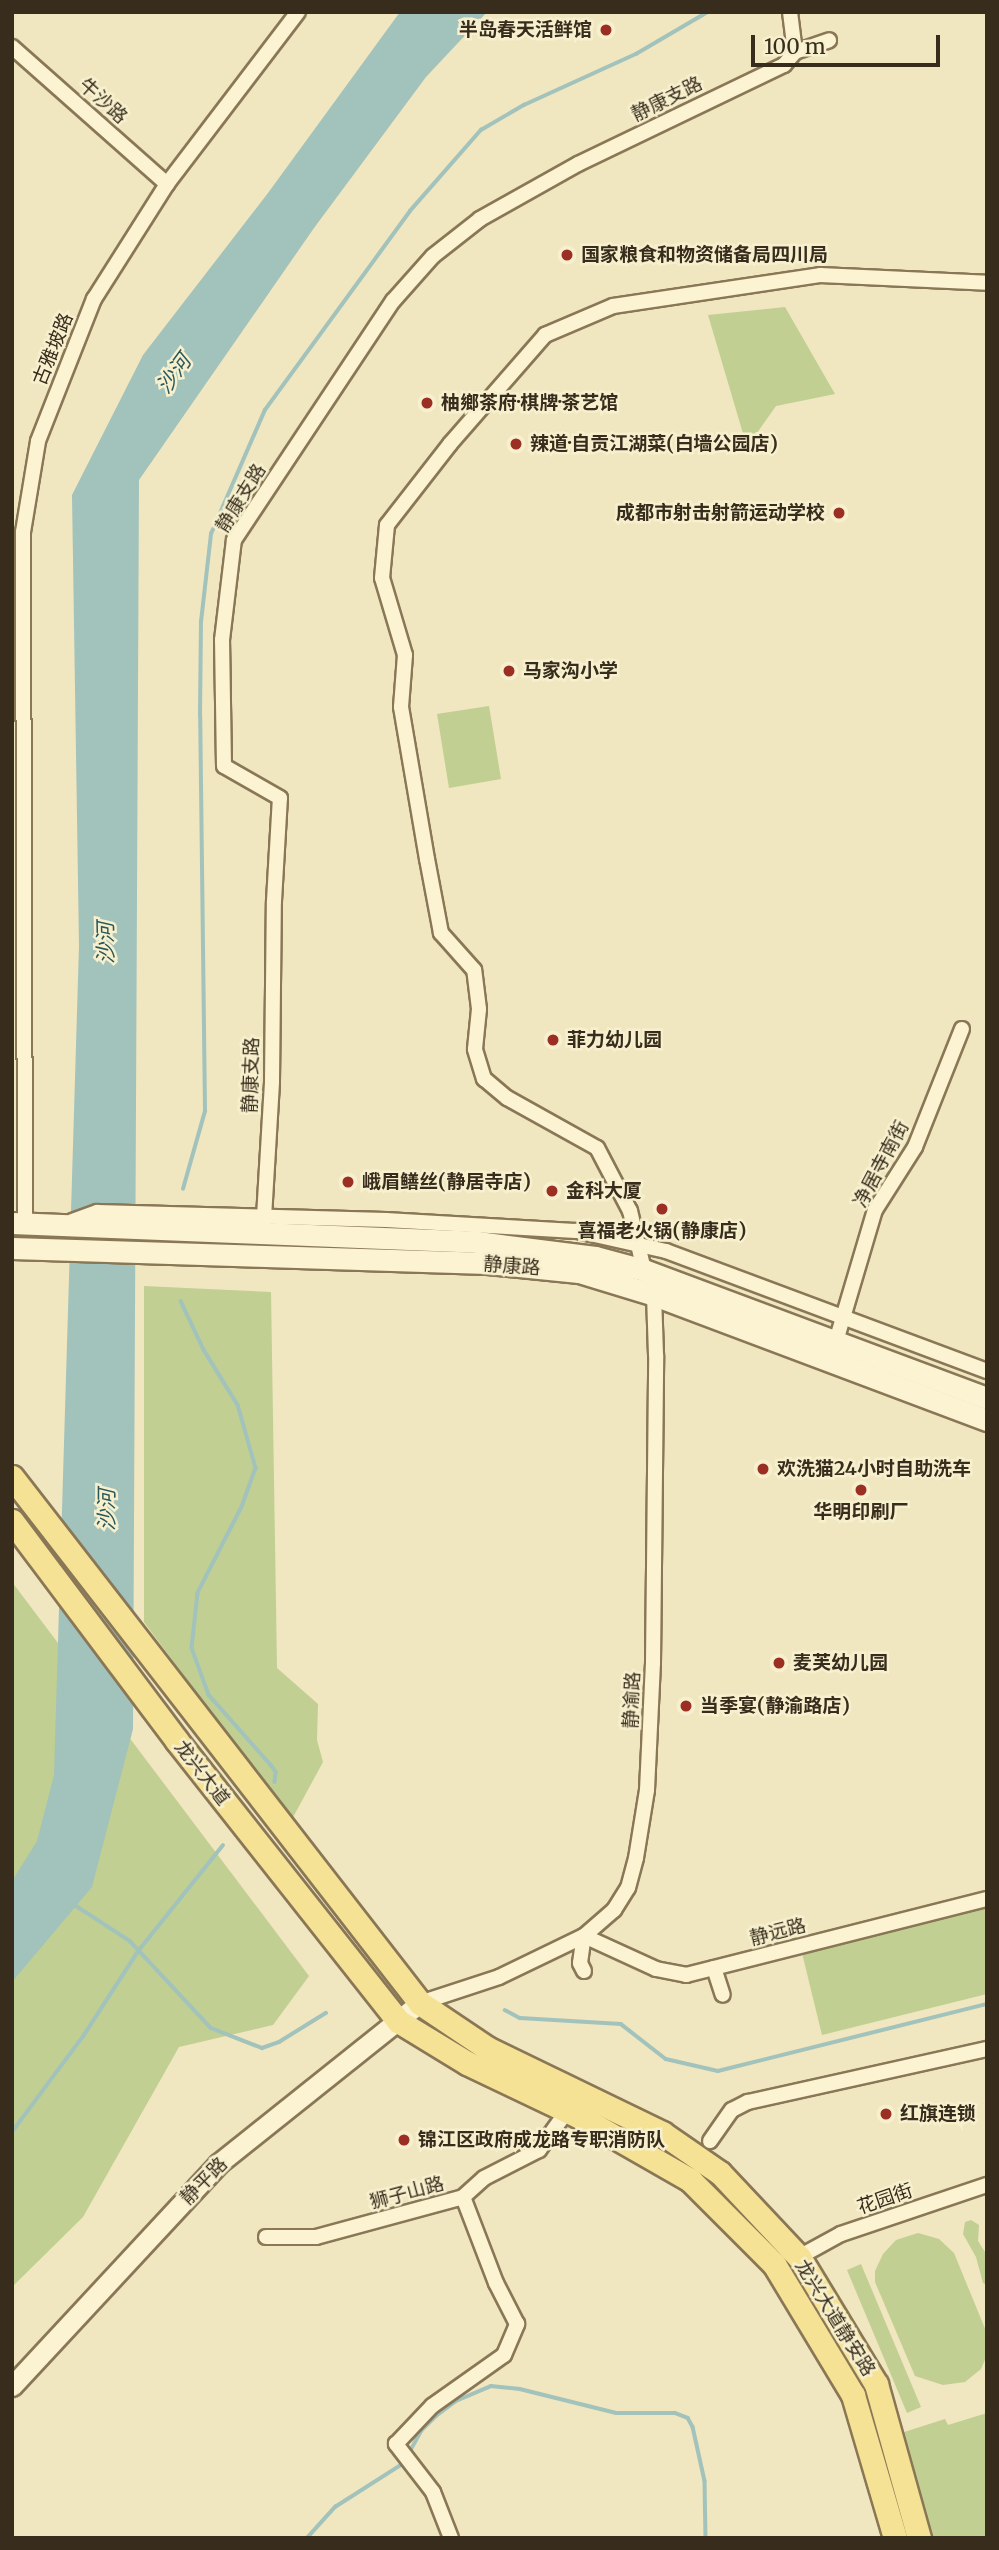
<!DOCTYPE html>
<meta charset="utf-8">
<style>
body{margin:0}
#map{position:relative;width:999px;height:2550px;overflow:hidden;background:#f0e6bf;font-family:Merriweather,"Noto Sans SC",serif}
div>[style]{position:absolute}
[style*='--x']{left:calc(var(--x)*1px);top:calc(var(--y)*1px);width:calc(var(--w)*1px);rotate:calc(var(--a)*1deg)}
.green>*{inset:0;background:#c1cf92}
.water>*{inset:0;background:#a2c2bc}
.stream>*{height:3.5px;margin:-1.75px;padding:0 1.75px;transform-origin:1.75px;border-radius:1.75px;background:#a2c2bc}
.roads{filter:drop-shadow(2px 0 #897756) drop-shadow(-2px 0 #897756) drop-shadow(0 2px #897756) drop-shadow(0 -2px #897756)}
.minor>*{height:14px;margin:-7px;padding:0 7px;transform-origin:7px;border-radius:7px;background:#fbf3d2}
.tertiary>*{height:19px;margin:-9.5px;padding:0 9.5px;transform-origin:9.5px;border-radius:9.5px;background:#fbf3d2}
.secondary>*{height:21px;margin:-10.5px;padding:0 10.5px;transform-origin:10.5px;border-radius:10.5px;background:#fbf3d2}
.primary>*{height:23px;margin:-11.5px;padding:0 11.5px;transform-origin:11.5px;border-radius:11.5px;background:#f6e294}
.dots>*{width:19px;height:19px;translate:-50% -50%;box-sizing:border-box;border:4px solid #f7f0ce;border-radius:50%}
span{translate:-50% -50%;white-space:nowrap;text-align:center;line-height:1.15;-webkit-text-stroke:5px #f7f0ce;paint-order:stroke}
.poi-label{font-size:19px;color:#382c1c;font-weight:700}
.right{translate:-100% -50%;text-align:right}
.left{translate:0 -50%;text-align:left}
.street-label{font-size:19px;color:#382c1c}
.water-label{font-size:21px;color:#2a5759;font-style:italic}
.frame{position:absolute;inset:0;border:14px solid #382c1c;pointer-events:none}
.scale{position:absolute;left:751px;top:35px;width:189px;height:32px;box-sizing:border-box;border:4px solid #382c1c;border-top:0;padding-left:9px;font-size:21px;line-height:24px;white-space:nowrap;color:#382c1c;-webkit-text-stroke:5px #f7f0ce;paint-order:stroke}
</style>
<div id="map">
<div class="green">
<div style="clip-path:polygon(785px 307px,835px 394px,776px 406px,747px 447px,708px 315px)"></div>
<div style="clip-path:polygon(489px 706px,501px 779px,449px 788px,437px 714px)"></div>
<div style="clip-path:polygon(144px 1286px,271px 1292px,277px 1668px,318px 1704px,317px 1740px,323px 1762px,291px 1821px,144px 1622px)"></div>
<div style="clip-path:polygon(12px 1582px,309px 1976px,273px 2025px,179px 2047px,83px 2217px,12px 2287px)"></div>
<div style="clip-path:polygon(987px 1906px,987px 1994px,822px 2035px,802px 1953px)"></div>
<div style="clip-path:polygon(971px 2220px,979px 2225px,978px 2241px,987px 2255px,987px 2285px,983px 2283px,976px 2257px,963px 2234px,965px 2222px)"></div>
<div style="clip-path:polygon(918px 2233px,939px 2239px,954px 2253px,986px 2331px,987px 2355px,981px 2369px,965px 2382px,943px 2385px,915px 2376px,875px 2282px,875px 2271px,883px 2254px,896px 2240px)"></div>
<div style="clip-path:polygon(861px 2264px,921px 2407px,907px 2413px,847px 2270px)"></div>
<div style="clip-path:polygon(987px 2413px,987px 2538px,928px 2538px,898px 2434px,945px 2419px,948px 2425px)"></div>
</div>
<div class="water">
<div style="clip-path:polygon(400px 12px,487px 12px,426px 77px,314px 228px,139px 480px,133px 1729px,92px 1887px,12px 1982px,12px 1881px,37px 1841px,54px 1775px,79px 946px,72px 495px,143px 355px,268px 193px)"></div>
</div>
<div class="stream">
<div style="--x:183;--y:1189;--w:81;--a:-74.2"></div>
<div style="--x:205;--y:1111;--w:395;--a:-90.7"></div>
<div style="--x:200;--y:716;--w:94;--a:-89.4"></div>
<div style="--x:201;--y:622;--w:89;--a:-83.5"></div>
<div style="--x:211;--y:534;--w:135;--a:-66.5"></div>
<div style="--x:265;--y:410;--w:246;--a:-53.9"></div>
<div style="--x:410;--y:211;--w:108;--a:-48.8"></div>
<div style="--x:481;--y:130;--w:50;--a:-30.2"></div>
<div style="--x:524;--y:105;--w:123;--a:-24.5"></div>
<div style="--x:636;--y:54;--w:83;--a:-30.3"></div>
<div style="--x:181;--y:1301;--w:54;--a:64.9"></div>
<div style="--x:204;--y:1350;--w:65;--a:58.3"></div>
<div style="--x:238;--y:1405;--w:66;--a:74.1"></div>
<div style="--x:256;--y:1468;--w:41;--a:109.7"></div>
<div style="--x:242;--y:1507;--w:97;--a:117.1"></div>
<div style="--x:198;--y:1593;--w:55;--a:96.2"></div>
<div style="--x:192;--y:1648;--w:50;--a:70.1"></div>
<div style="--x:209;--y:1695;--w:94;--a:48.5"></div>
<div style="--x:271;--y:1765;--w:9;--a:54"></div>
<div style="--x:276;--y:1772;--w:10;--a:96"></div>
<div style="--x:75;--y:1905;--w:66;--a:33.2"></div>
<div style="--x:130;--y:1941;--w:119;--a:47"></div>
<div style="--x:211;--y:2028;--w:55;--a:21.4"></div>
<div style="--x:262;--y:2048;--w:18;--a:-19"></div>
<div style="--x:279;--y:2042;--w:55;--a:-31.7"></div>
<div style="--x:505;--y:2010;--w:17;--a:28"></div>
<div style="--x:520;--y:2018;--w:101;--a:3.4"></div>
<div style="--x:621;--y:2024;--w:57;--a:37.9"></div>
<div style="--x:666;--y:2059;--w:53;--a:13"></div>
<div style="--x:718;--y:2071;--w:277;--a:-14"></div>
<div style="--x:12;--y:2132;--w:121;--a:-53.4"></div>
<div style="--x:84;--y:2035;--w:101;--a:-57.1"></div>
<div style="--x:139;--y:1950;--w:134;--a:-51.3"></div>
<div style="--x:409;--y:2453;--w:25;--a:-61"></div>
<div style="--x:421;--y:2431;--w:21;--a:-45"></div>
<div style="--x:436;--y:2416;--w:25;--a:-37"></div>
<div style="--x:456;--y:2401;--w:38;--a:-23"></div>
<div style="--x:491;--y:2386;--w:29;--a:6"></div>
<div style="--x:520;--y:2389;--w:99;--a:14"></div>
<div style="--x:616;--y:2413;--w:59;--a:0"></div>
<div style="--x:675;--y:2413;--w:14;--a:21"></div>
<div style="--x:688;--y:2418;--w:10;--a:61"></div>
<div style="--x:693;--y:2427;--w:55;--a:77.5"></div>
<div style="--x:705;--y:2481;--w:57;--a:89"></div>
<div style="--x:307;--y:2538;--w:42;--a:-47.9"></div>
<div style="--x:335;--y:2507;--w:82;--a:-32.5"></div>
</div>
<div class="roads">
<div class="minor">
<div style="--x:790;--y:12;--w:40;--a:82.9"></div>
<div style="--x:12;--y:47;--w:207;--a:41.5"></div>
<div style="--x:72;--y:1221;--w:27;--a:-20"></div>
<div style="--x:97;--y:1212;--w:289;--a:1.6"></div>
<div style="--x:386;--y:1220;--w:191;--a:3.3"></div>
<div style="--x:577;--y:1231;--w:91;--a:12.7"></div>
<div style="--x:666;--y:1251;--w:343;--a:20.5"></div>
<div style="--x:25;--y:1224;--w:692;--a:-90.17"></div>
<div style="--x:23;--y:532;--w:92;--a:-80.6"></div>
<div style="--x:38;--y:441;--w:153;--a:-68.5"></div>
<div style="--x:94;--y:299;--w:136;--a:-57.6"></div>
<div style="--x:167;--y:184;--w:216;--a:-52.7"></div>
<div style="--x:263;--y:1234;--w:153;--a:-86.6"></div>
<div style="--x:272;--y:1081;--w:180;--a:-89.4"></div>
<div style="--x:274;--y:901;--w:103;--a:-86.7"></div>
<div style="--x:280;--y:798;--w:64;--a:-150.3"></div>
<div style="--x:224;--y:766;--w:126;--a:-90.9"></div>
<div style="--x:222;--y:640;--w:101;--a:-83.2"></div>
<div style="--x:234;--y:540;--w:287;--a:-56.4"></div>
<div style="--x:393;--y:301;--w:60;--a:-48.4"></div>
<div style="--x:433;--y:256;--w:60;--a:-38.2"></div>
<div style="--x:480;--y:219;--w:112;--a:-29.3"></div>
<div style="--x:578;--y:164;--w:229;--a:-25.7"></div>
<div style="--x:784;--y:65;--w:17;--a:-50"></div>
<div style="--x:795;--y:52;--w:36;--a:-19"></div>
<div style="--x:834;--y:1348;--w:144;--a:-73.5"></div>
<div style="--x:875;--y:1210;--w:75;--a:-57.6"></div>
<div style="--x:915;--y:1147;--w:127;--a:-68.3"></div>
<div style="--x:714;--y:1968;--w:28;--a:72"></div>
<div style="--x:584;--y:1971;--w:9;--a:-117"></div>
<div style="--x:580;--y:1963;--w:27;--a:-82"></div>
<div style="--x:584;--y:1936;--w:79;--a:24.6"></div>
<div style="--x:656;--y:1969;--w:31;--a:11"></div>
<div style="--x:686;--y:1975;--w:310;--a:-14.2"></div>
<div style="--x:420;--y:2003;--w:83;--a:-18.2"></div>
<div style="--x:499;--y:1977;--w:94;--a:-25.8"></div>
<div style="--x:584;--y:1936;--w:40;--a:-41"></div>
<div style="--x:614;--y:1910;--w:26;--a:-58"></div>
<div style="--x:628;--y:1888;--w:31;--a:-75"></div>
<div style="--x:636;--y:1858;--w:69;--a:-80.8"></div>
<div style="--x:647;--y:1790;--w:127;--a:-87.3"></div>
<div style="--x:653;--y:1663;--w:308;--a:-89.4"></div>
<div style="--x:656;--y:1355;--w:60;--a:-91.9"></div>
<div style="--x:654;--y:1295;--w:27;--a:-112"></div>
<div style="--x:644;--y:1270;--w:61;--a:-103.3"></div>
<div style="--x:630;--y:1211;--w:71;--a:-117.6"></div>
<div style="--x:597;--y:1148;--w:103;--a:-150.9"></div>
<div style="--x:507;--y:1098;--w:30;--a:-140"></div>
<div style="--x:484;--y:1079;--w:31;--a:-107"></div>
<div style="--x:475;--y:1049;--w:40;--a:-84.3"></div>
<div style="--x:479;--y:1009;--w:39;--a:-97"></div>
<div style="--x:474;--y:970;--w:50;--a:-131.7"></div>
<div style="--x:441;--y:933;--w:75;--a:-100.7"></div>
<div style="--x:427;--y:859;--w:154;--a:-99.7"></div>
<div style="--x:401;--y:707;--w:52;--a:-85.6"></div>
<div style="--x:405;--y:655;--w:80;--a:-106.6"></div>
<div style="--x:382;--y:578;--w:53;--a:-84.6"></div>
<div style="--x:387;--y:525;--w:103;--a:-52.1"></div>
<div style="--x:450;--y:444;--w:145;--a:-48.9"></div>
<div style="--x:545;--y:335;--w:74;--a:-23.1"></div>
<div style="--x:613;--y:306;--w:209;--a:-8.5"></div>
<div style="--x:820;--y:275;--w:167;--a:2.7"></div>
<div style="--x:710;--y:2141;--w:38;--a:-55"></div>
<div style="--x:732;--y:2110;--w:18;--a:-27"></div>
<div style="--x:748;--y:2102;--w:245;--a:-12.5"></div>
<div style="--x:266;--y:2237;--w:50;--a:0"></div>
<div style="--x:316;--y:2237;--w:152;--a:-15.2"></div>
<div style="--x:463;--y:2197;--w:28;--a:-42"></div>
<div style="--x:484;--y:2178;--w:62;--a:-27"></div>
<div style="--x:539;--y:2150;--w:48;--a:-54.3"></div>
<div style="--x:799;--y:2257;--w:48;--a:-28.7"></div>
<div style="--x:841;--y:2234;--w:154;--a:-18.6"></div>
<div style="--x:451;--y:2538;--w:49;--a:-111.4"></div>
<div style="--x:433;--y:2492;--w:61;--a:-127.6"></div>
<div style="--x:396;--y:2444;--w:52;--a:-46.5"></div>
<div style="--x:432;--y:2406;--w:88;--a:-35.3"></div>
<div style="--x:504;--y:2355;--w:34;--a:-67"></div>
<div style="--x:517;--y:2324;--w:46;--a:-117.1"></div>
<div style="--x:496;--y:2283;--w:92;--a:-111"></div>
</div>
<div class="tertiary">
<div style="--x:12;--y:2386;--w:303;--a:-47.1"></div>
<div style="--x:218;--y:2164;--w:258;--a:-38.6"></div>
</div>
<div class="secondary">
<div style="--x:12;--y:1223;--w:465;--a:2.3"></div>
<div style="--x:477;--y:1242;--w:119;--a:7.2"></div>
<div style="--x:595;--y:1257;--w:51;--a:14.9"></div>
<div style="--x:644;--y:1270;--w:366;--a:20.5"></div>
<div style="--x:12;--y:1248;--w:475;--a:1.8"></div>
<div style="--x:487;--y:1263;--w:92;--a:5.6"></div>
<div style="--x:579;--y:1272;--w:78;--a:17"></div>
<div style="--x:654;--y:1295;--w:356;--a:20.6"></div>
</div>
<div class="primary">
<div style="--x:12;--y:1477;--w:666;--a:52.2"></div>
<div style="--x:420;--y:2003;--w:81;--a:33.9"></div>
<div style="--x:487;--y:2048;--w:195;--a:25.9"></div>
<div style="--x:662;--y:2133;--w:70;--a:34.6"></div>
<div style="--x:720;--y:2173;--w:115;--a:46.8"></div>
<div style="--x:799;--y:2257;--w:149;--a:58.8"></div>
<div style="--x:876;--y:2384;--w:160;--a:74.4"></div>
<div style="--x:12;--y:1521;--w:275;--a:53.1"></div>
<div style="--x:177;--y:1741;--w:357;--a:51.7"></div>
<div style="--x:398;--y:2021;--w:81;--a:31.3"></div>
<div style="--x:467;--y:2063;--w:125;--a:25.5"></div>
<div style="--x:580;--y:2117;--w:127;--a:29.8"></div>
<div style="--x:690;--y:2180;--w:119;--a:45"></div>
<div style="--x:774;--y:2264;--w:153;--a:58.9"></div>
<div style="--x:853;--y:2395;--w:149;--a:73.6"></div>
</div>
</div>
<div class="dots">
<div style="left:606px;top:30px;background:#9c2f23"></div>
<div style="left:567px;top:255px;background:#9c2f23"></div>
<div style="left:427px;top:403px;background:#9c2f23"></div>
<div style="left:516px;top:444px;background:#9c2f23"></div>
<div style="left:839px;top:513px;background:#9c2f23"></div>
<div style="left:509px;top:671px;background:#9c2f23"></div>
<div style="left:553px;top:1040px;background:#9c2f23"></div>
<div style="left:348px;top:1182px;background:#9c2f23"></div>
<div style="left:552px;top:1191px;background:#9c2f23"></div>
<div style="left:662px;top:1209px;background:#9c2f23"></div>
<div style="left:763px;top:1469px;background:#9c2f23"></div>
<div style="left:861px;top:1490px;background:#9c2f23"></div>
<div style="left:779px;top:1663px;background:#9c2f23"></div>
<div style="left:686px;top:1706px;background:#9c2f23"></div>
<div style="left:886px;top:2114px;background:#9c2f23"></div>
<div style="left:404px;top:2140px;background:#9c2f23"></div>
</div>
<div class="poi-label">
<span class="right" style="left:592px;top:30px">半岛春天活鲜馆</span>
<span class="left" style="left:581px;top:255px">国家粮食和物资储备局四川局</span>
<span class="left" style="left:441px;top:403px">柚鄉茶府·棋牌·茶艺馆</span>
<span class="left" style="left:530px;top:444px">辣道·自贡江湖菜(白墙公园店)</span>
<span class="right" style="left:825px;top:513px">成都市射击射箭运动学校</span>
<span class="left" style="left:523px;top:671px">马家沟小学</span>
<span class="left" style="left:567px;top:1040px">菲力幼儿园</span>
<span class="left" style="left:362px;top:1182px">峨眉鳝丝(静居寺店)</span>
<span class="left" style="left:566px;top:1191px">金科大厦</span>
<span style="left:662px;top:1231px">喜福老火锅(静康店)</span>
<span class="left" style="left:777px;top:1469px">欢洗猫24小时自助洗车</span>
<span style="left:861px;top:1512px">华明印刷厂</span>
<span class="left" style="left:793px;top:1663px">麦芙幼儿园</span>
<span class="left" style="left:700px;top:1706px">当季宴(静渝路店)</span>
<span class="left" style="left:900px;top:2114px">红旗连锁</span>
<span class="left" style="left:418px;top:2140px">锦江区政府成龙路专职消防队</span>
</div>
<div class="street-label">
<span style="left:667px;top:99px;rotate:-26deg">静康支路</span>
<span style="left:103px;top:101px;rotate:42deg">牛沙路</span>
<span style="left:53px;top:349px;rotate:-68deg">古雅坡路</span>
<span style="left:241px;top:498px;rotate:-58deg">静康支路</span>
<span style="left:251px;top:1075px;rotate:-88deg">静康支路</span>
<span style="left:881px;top:1164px;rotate:-62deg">净居寺南街</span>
<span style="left:512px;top:1266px;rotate:5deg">静康路</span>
<span style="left:632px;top:1700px;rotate:-87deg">静渝路</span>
<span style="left:202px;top:1773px;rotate:52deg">龙兴大道</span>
<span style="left:778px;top:1932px;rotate:-14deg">静远路</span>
<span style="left:204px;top:2181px;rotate:-45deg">静平路</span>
<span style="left:407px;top:2193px;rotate:-15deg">狮子山路</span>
<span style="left:885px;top:2199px;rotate:-19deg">花园街</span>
<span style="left:835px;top:2318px;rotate:58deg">龙兴大道静安路</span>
</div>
<div class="water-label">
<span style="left:174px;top:374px;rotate:-54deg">沙河</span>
<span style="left:106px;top:943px;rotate:-91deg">沙河</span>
<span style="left:107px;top:1510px;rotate:-90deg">沙河</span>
</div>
<div class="frame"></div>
<div class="scale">100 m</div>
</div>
